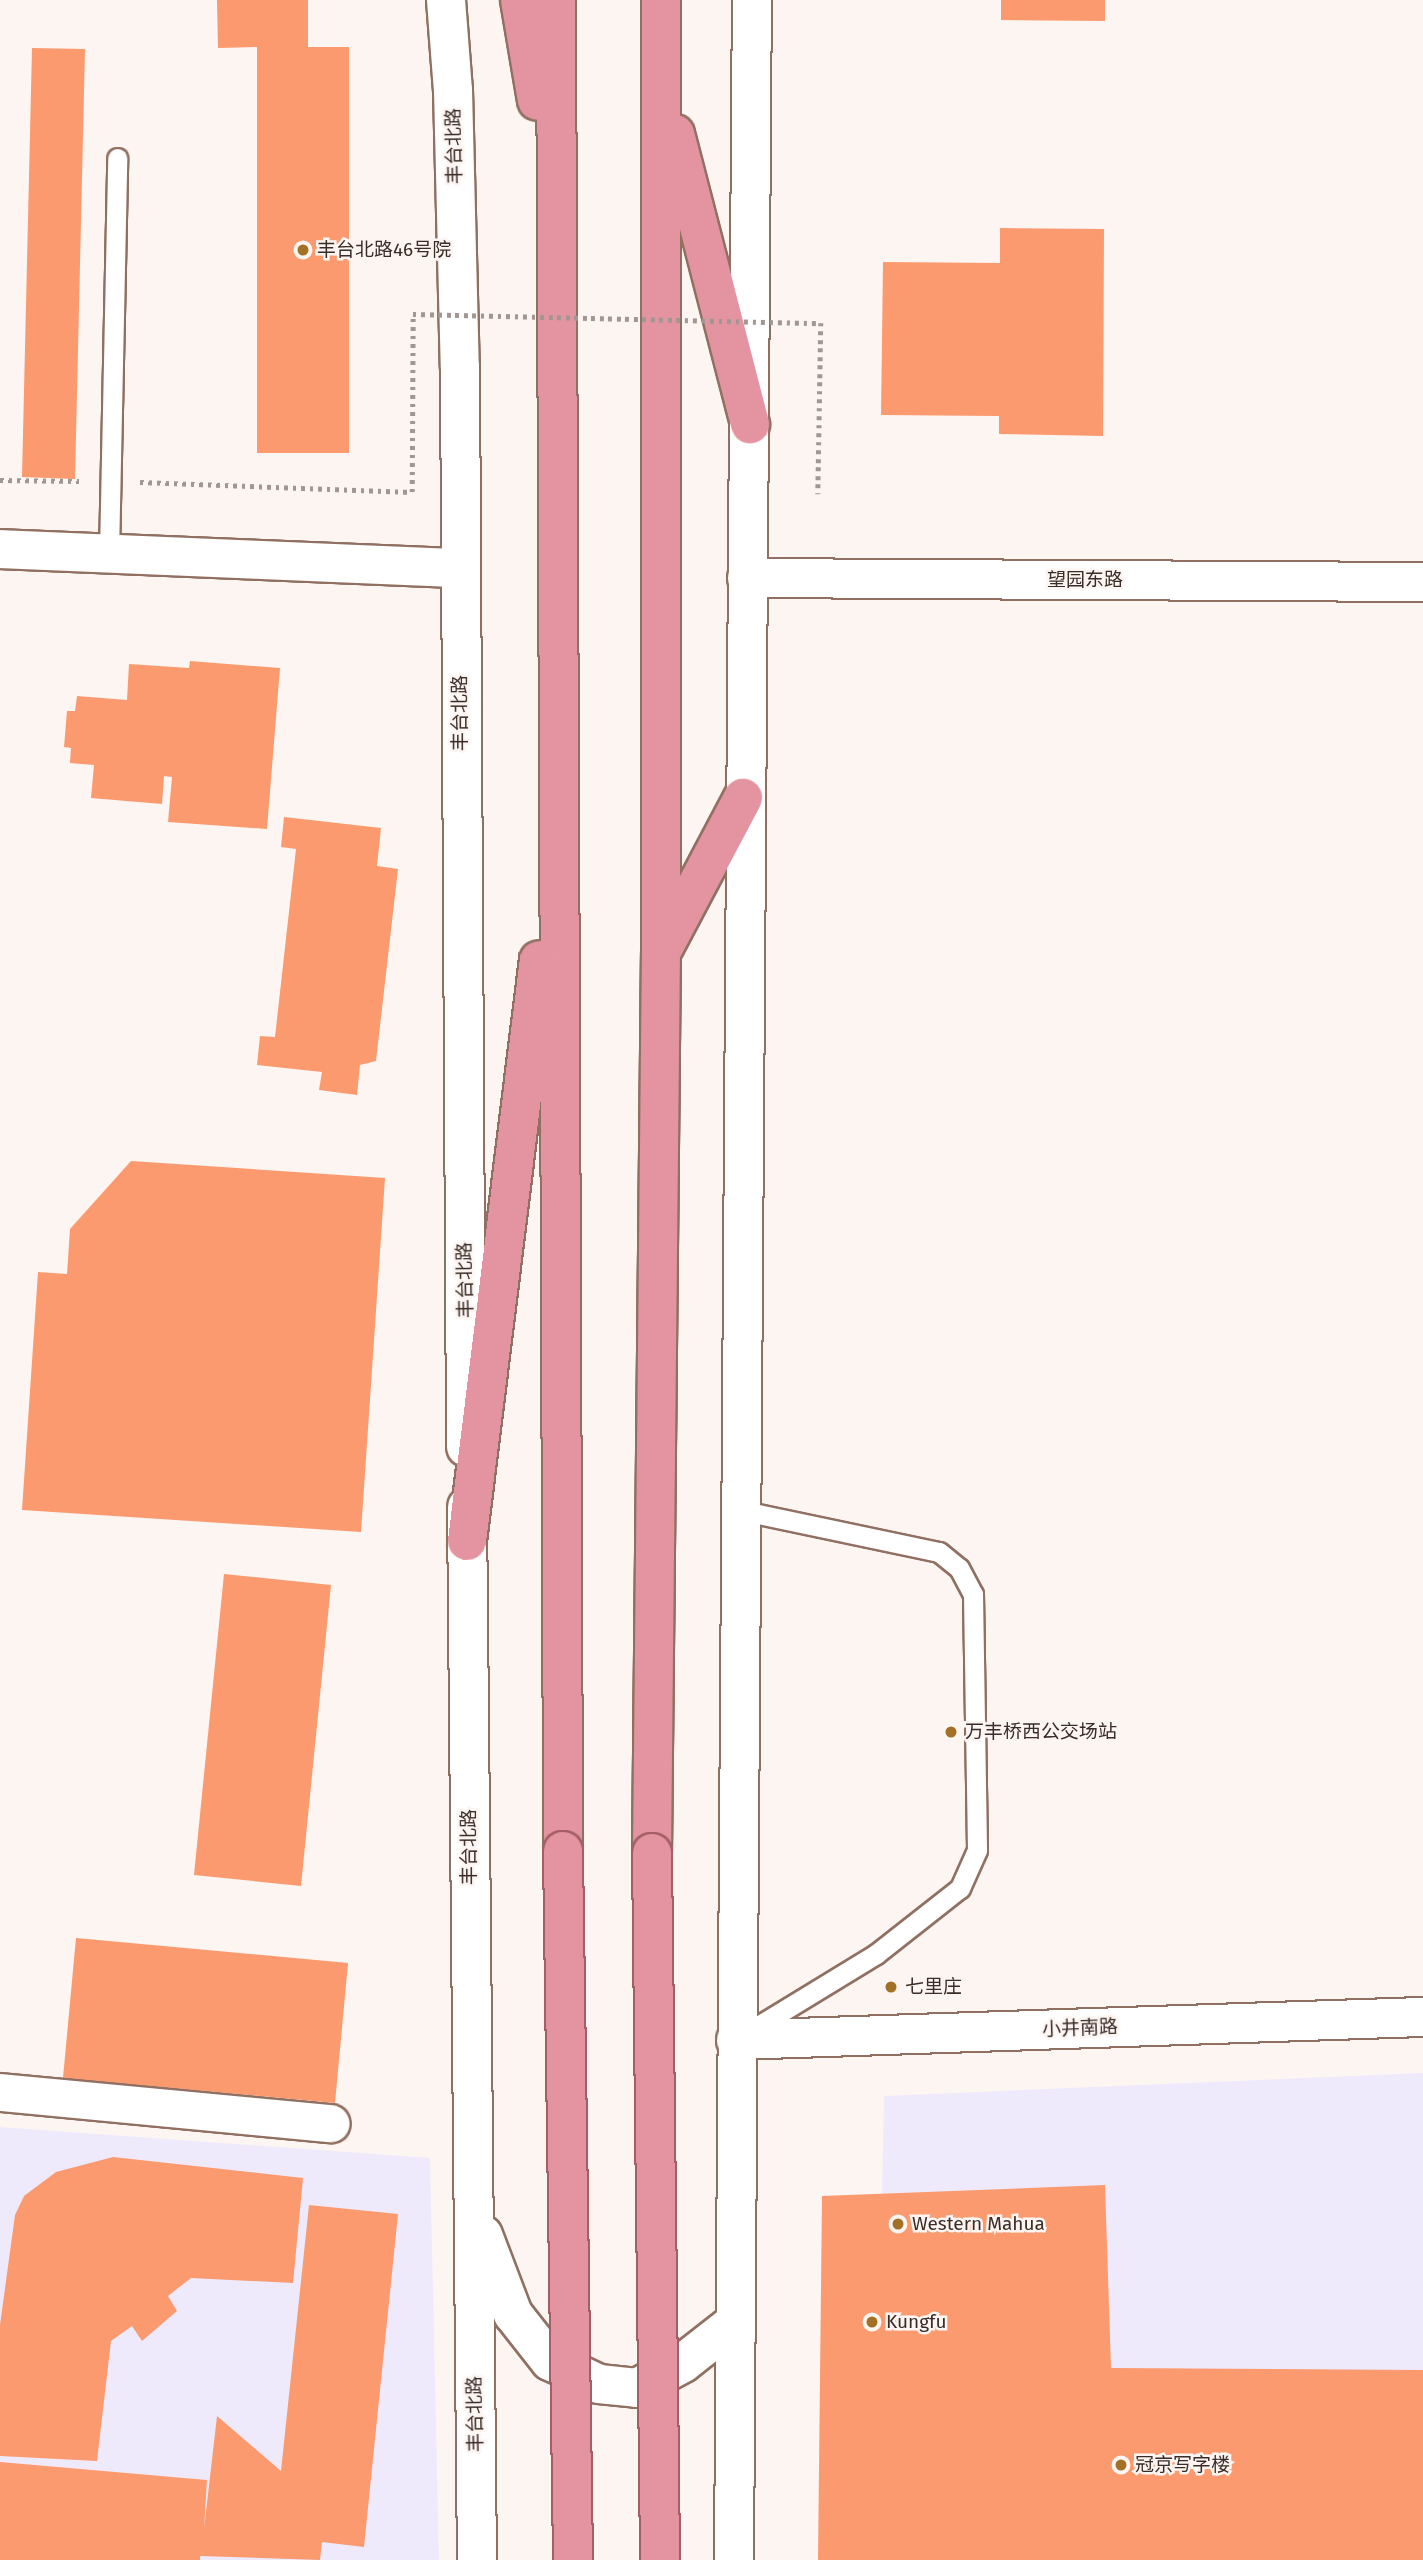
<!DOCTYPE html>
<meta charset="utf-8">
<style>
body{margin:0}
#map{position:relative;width:1423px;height:2560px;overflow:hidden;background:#fdf5f2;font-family:"Fira Sans","Noto Sans SC",sans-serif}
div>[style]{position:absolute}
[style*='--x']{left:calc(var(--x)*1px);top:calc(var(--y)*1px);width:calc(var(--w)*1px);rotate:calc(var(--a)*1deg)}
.commercial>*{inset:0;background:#eeeafc}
.building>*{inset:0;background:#fa9a6e}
.path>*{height:4.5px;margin-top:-2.25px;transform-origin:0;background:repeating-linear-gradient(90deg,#a19692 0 3.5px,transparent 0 8.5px)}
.roads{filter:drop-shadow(2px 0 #907062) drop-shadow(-2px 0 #907062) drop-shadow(0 2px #907062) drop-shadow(0 -2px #907062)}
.service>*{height:19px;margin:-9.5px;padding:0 9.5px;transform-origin:9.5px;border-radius:9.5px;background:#fff}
.minor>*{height:37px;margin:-18.5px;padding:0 18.5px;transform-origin:18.5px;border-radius:18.5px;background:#fff}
.tertiary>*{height:38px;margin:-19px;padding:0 19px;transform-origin:19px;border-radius:19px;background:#fff}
.trunk>*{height:38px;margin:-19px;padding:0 19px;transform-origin:19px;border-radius:19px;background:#e494a0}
.path-bridge>*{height:4.5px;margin-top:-2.25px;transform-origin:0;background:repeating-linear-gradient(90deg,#a19692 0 3.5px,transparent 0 8.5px)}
.bridges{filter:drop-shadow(2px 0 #a45f66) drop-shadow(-2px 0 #a45f66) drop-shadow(0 2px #a45f66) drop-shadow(0 -2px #a45f66)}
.trunk-bridge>*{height:38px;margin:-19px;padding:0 19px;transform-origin:19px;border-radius:19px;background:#e494a0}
.dots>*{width:19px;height:19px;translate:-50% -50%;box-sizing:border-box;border:4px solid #fdf5f2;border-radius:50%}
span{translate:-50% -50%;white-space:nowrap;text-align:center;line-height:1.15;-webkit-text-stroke:5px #fdf5f2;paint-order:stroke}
.street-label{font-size:19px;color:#3a2c26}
.poi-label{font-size:19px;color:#3a2c26}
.left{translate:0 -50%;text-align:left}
</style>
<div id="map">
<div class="commercial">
<div style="clip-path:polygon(1423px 2073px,1423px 2560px,875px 2560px,884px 2096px)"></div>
<div style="clip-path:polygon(0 2127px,430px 2158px,439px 2560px,0 2560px)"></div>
</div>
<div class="building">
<div style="clip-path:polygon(217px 0,308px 0,308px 47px,349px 47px,349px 453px,257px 453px,257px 47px,218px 48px)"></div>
<div style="clip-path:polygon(1001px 0,1105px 0,1105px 21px,1001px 20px)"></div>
<div style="clip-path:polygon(32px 48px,85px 49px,75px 479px,22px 477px)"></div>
<div style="clip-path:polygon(1000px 228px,1104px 229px,1103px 436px,999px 434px,999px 416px,881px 415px,883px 262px,1000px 263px)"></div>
<div style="clip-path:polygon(190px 661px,280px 668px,267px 829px,168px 822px,172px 777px,164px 776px,162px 804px,91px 798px,94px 765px,70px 763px,71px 748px,64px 747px,67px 711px,75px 711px,77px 696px,127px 700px,129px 664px,189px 668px)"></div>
<div style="clip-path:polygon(284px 817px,381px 828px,377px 866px,398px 869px,376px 1061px,360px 1065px,357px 1095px,319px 1090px,322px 1072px,257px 1065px,260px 1036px,275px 1037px,296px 849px,281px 847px)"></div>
<div style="clip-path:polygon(131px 1161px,385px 1178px,361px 1532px,22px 1510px,38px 1272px,67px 1274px,70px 1229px)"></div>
<div style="clip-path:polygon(224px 1574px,331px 1585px,301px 1886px,194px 1875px)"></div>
<div style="clip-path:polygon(76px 1938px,348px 1963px,335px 2103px,63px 2078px)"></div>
<div style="clip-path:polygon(113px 2157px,303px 2178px,293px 2283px,191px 2278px,168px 2296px,177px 2311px,142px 2341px,132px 2326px,111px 2341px,97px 2461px,0 2456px,0 2325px,15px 2215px,24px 2196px,56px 2172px)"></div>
<div style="clip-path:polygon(1105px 2185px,1111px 2368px,1423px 2370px,1423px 2560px,818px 2560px,822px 2196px)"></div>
<div style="clip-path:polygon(309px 2205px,398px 2214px,364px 2547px,322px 2542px,320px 2560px,200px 2556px,200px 2560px,0 2560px,0 2462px,207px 2480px,204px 2529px,217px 2416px,281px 2471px)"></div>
</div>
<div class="path">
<div style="--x:0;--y:480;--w:79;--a:0.7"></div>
<div style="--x:140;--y:482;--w:272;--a:2.1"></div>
</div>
<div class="roads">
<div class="service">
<div style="--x:109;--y:554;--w:396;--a:-88.8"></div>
<div style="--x:739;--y:1510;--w:204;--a:11.9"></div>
<div style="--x:939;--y:1552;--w:26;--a:39"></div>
<div style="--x:959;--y:1568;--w:30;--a:62"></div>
<div style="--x:973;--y:1594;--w:256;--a:89.1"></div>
<div style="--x:977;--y:1850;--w:42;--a:114.1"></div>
<div style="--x:960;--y:1888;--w:107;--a:141.8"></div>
<div style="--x:876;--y:1954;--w:150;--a:148.6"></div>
</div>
<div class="minor">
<div style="--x:0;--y:2092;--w:332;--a:5.4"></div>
</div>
<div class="tertiary">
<div style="--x:446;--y:0;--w:90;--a:85.6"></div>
<div style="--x:453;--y:90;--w:277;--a:88.6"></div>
<div style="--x:460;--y:367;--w:1080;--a:89.68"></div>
<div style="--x:0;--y:549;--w:459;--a:2.4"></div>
<div style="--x:747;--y:578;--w:676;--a:0.34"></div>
<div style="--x:467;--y:1507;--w:1053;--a:89.46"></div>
<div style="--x:736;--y:2040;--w:687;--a:-1.92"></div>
<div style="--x:483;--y:2235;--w:85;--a:69.2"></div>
<div style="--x:513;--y:2314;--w:60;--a:51.8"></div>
<div style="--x:550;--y:2361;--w:54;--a:25.1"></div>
<div style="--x:599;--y:2384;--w:38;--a:6"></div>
<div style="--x:637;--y:2388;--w:52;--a:-28.5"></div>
<div style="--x:683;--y:2363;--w:65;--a:-38.1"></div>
<div style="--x:734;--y:2560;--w:2560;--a:-89.6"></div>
</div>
<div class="trunk">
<div style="--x:520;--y:0;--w:102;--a:80.4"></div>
<div style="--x:556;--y:0;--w:1851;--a:89.78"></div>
<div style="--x:675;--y:134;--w:300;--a:75.5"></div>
<div style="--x:664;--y:947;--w:169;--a:-62.1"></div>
<div style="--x:467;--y:1541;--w:585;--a:-82.94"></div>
<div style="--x:652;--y:1853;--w:901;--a:-89.43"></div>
<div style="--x:661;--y:952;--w:952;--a:-90"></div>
</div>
</div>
<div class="path-bridge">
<div style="--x:412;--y:492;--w:178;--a:-89.7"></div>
<div style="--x:413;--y:314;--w:408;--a:1.3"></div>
<div style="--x:821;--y:323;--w:171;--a:91"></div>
</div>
<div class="bridges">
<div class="trunk-bridge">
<div style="--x:563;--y:1851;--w:709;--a:89.19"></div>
<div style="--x:652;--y:1853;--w:707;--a:89.35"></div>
</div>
</div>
<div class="dots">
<div style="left:303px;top:250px;background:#a27126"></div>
<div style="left:951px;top:1732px;background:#a27126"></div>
<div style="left:891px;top:1987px;background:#a27126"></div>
<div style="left:898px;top:2224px;background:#a27126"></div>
<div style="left:872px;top:2322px;background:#a27126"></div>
<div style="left:1121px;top:2465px;background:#a27126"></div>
</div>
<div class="street-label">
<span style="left:454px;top:146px;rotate:-91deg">丰台北路</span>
<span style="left:1085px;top:580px">望园东路</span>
<span style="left:460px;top:713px;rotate:-90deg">丰台北路</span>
<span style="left:465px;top:1280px;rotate:-91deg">丰台北路</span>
<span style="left:469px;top:1847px;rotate:-90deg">丰台北路</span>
<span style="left:1080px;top:2028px;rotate:-2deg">小井南路</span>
<span style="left:475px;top:2414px;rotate:-91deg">丰台北路</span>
</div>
<div class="poi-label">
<span class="left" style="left:317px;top:250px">丰台北路46号院</span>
<span class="left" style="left:965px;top:1732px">万丰桥西公交场站</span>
<span class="left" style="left:905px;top:1987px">七里庄</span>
<span class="left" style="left:912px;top:2224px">Western Mahua</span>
<span class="left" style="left:886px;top:2322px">Kungfu</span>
<span class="left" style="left:1135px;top:2465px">冠京写字楼</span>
</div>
</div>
